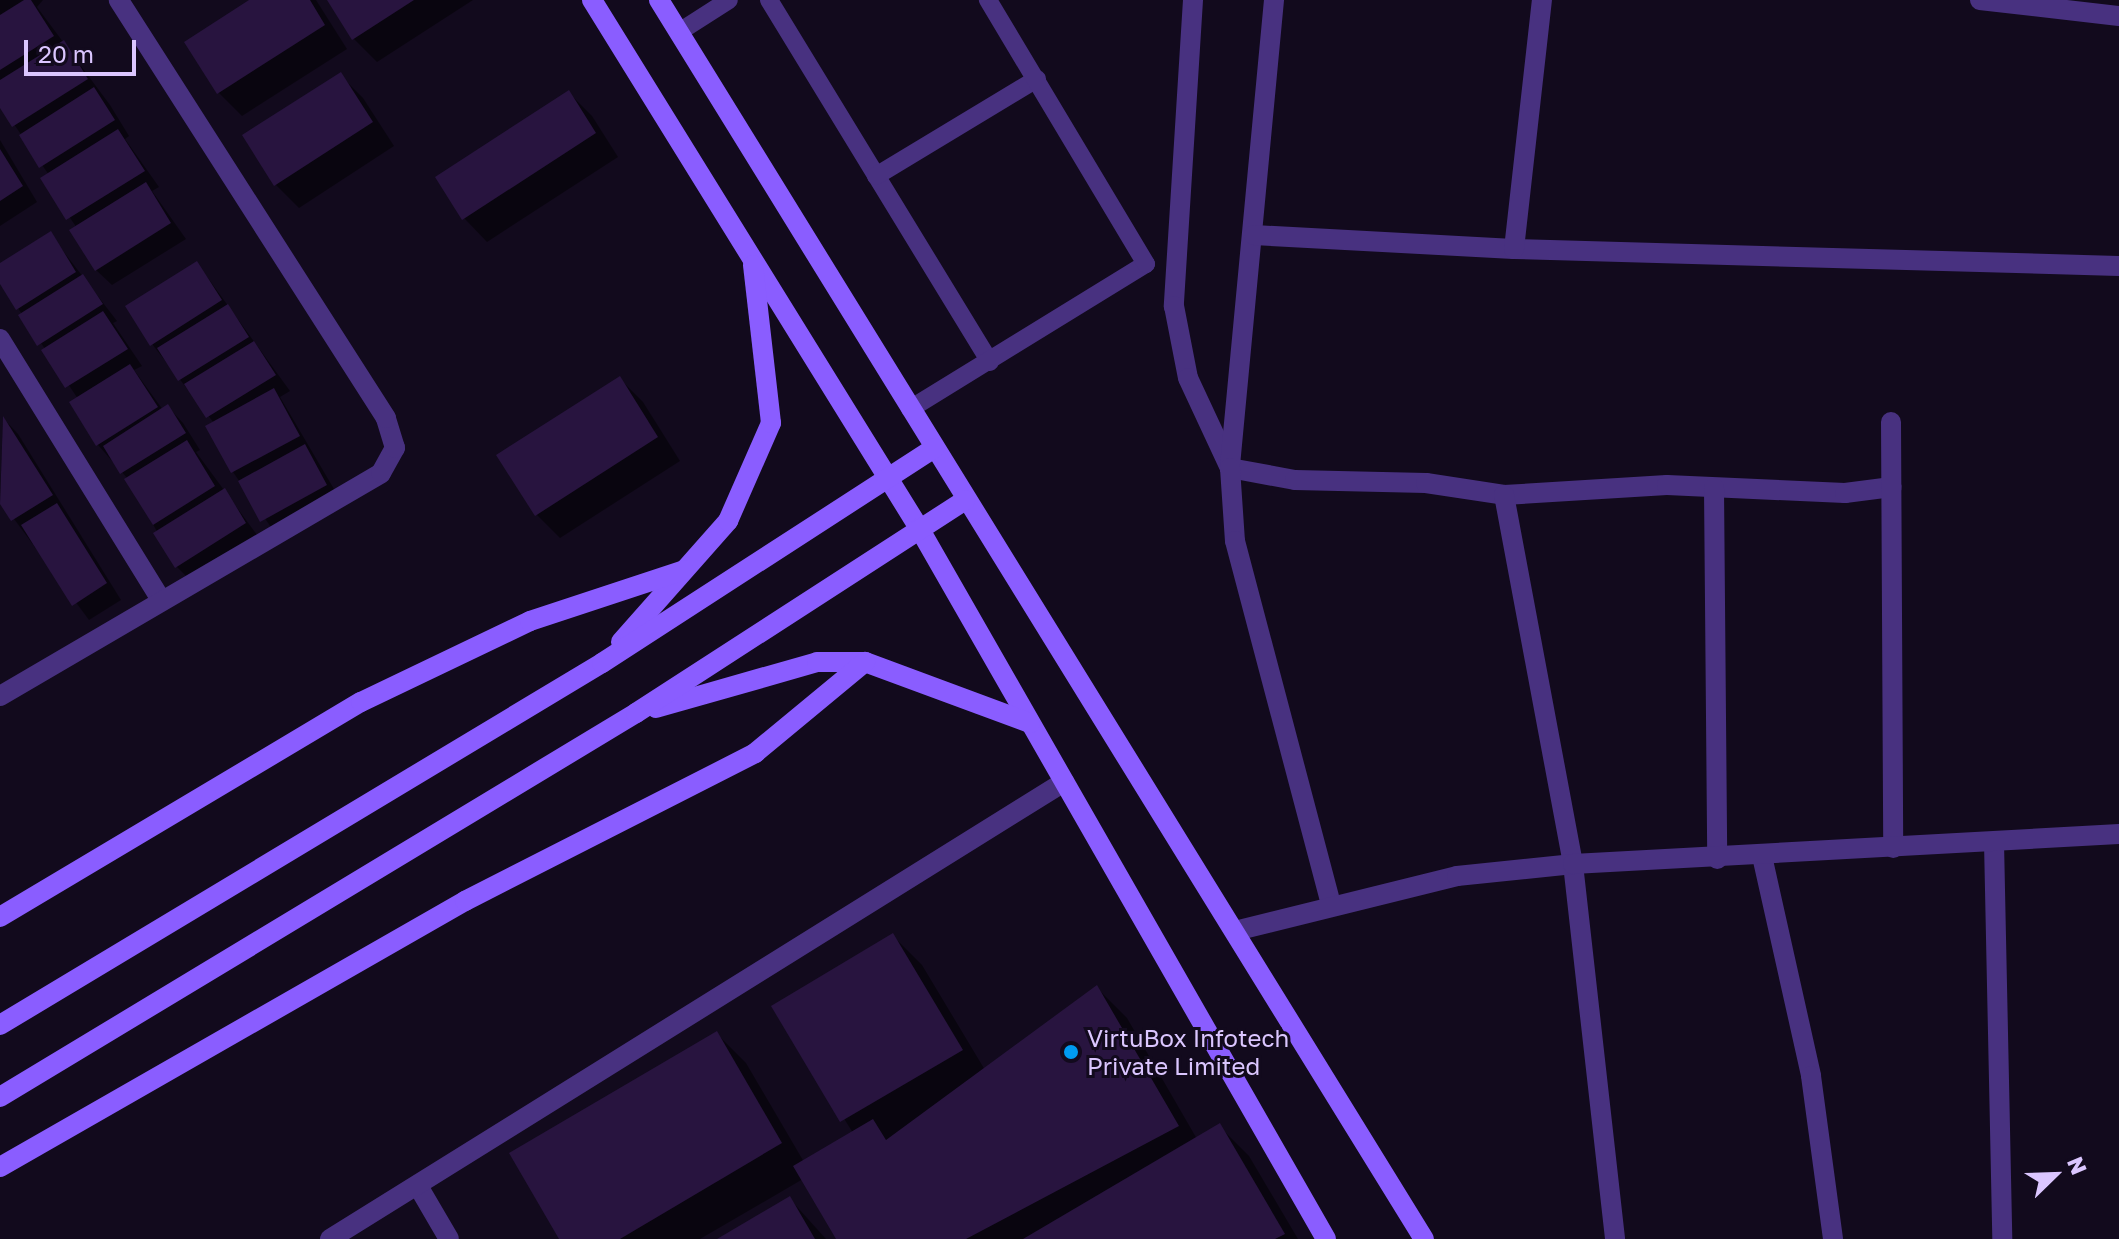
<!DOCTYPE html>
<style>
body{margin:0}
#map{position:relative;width:2119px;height:1239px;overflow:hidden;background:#120a1d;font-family:"Golos Text",sans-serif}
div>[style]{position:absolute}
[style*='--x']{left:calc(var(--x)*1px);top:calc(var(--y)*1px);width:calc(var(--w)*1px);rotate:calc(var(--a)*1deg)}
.shadow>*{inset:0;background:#0007}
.building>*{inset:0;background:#28143f}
.lane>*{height:18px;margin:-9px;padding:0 9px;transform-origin:9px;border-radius:9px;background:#483180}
.street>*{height:20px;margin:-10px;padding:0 10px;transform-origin:10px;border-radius:10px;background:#483180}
.secondary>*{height:20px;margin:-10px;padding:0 10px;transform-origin:10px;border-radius:10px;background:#8a5dff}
.dots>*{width:22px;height:22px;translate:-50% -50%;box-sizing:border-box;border:4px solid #120a1d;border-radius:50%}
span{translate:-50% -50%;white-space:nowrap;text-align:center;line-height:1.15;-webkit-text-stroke:6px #120a1d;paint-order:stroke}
.poi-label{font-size:24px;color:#dbc6ff}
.left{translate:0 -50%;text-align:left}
.north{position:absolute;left:2015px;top:1135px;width:80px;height:80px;-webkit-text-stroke:6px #120a1d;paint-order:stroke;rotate:67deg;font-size:22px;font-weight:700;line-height:32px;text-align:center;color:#dbc6ff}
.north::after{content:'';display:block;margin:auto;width:28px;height:36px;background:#dbc6ff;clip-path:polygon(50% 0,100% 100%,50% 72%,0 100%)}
.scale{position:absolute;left:24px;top:40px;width:112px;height:36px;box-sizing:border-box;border:4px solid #dbc6ff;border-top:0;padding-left:10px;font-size:24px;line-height:28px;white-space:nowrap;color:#dbc6ff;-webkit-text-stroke:6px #120a1d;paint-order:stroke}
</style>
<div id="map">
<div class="shadow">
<div style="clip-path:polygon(0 0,43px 0,37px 7px,110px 105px,129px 136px,125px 139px,159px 187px,152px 191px,186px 239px,112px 285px,96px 270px,77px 228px,43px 179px,49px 175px,0 104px)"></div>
<div style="clip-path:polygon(253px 0,316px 0,347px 49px,242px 116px,219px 93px,186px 42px)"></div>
<div style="clip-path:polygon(329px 0,473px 0,377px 62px,354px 39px)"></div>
<div style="clip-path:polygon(340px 75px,363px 98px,394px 146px,299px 208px,276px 185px)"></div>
<div style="clip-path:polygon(569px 93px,592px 116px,618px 157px,487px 242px,464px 218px)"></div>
<div style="clip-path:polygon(0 140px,37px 202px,0 226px)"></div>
<div style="clip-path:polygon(50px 234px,117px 321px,113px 323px,142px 366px,134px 370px,163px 410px,168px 407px,183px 423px,200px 450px,196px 452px,260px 539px,192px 582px,176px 566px,128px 479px,98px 445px,72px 403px,78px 399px,0 281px,0 266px)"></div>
<div style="clip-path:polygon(197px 263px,290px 391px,280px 397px,341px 501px,277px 536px,233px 472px,208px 427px,214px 423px,152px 344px)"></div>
<div style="clip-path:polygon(619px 378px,643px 402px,680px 461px,560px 538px,537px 515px)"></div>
<div style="clip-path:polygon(3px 418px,18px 434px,121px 600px,89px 620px,0 500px)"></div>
<div style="clip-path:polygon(892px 935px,922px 965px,985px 1070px,1097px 988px,1127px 1018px,1197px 1139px,1219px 1126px,1249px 1156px,1298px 1239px,838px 1239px,803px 1179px,700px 1239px,562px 1239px,716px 1033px,746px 1063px,804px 1162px,853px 1133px,774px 1006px)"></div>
<div style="clip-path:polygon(790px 1199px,826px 1239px,721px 1239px)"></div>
</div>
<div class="building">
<div style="clip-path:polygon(24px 0,31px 0,54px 36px,0 70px,0 15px)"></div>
<div style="clip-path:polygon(249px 0,310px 0,325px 25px,217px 94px,184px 42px)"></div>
<div style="clip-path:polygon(327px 0,414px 0,352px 40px)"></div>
<div style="clip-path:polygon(64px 40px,88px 79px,12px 127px,0 108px,0 80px)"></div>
<div style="clip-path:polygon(341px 72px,373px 122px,274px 186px,242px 135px)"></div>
<div style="clip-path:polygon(94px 87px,115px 120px,39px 168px,19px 135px)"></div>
<div style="clip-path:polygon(569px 90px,596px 133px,462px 220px,435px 177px)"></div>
<div style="clip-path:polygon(118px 129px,145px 171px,66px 220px,40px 178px)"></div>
<div style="clip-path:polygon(0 149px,23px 186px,0 201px)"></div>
<div style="clip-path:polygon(146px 182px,171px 223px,95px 271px,69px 230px)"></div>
<div style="clip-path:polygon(51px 231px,76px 272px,16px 310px,0 284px,0 263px)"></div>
<div style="clip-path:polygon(197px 261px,222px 300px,150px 346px,125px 306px)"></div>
<div style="clip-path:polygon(83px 274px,103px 304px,37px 346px,18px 315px)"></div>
<div style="clip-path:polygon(228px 304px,249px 337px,178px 381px,157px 348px)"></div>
<div style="clip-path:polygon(103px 311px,128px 349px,65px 388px,41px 350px)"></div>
<div style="clip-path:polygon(254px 341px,276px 375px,206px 418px,184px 384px)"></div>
<div style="clip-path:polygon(130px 364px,158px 407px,96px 446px,69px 402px)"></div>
<div style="clip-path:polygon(620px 376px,658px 437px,535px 516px,496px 455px)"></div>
<div style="clip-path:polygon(274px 388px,300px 436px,231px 473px,205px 426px)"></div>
<div style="clip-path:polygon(168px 404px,186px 433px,120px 474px,103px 446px)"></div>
<div style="clip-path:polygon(3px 416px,53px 495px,11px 521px,0 504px)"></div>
<div style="clip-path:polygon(187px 440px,215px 486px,153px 525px,124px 479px)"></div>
<div style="clip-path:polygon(305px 444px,327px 485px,260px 522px,238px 481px)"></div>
<div style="clip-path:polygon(225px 488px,246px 523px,175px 568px,153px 533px)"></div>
<div style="clip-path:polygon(57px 503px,107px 583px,72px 606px,21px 525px)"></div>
<div style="clip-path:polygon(893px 933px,963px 1050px,840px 1122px,771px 1006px)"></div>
<div style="clip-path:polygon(1097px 985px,1179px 1126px,966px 1239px,836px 1239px,793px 1166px,873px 1119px,886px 1140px)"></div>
<div style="clip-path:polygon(717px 1031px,782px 1143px,620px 1239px,559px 1239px,509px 1153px)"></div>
<div style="clip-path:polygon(1220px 1123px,1285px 1234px,1275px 1239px,1023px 1239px)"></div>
<div style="clip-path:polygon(790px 1196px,815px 1239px,717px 1239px)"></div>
</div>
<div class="lane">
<div style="--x:769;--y:0;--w:424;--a:58.6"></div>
<div style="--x:679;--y:32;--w:59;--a:-32.6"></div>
<div style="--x:876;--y:176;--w:188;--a:-31.1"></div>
<div style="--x:910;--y:409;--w:277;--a:-31.6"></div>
<div style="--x:1146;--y:264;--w:308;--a:-120.9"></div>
</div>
<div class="street">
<div style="--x:1193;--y:0;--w:307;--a:93.6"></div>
<div style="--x:1174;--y:306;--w:73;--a:79"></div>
<div style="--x:1188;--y:378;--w:99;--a:65"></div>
<div style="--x:1230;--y:468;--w:66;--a:10.5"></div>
<div style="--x:1295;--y:480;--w:131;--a:1.3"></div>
<div style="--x:1426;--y:483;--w:79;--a:8.7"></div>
<div style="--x:1504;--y:495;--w:163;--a:-3.5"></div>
<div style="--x:1667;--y:485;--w:178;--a:2.6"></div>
<div style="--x:1845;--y:493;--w:47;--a:-7.3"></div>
<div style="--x:1274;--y:0;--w:470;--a:95.4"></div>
<div style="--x:1230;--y:468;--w:73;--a:86.1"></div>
<div style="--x:1235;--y:541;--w:376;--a:75.2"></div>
<div style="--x:1980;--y:0;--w:140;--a:6.6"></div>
<div style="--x:1254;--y:235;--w:260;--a:3.1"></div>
<div style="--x:1514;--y:249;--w:605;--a:1.61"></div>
<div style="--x:1514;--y:249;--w:251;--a:-83.6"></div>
<div style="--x:0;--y:339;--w:307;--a:58.3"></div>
<div style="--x:1891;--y:422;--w:426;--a:89.7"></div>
<div style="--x:1714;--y:488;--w:371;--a:89.5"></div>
<div style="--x:1504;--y:495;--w:375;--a:79.4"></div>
<div style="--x:1573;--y:864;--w:377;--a:83.6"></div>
<div style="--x:0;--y:696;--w:441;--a:-30.3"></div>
<div style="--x:381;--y:473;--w:29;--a:-61"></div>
<div style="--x:395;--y:448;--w:31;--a:-107"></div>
<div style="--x:386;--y:418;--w:496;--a:-122.6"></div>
<div style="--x:1994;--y:842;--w:397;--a:88.8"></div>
<div style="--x:1762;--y:856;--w:225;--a:77.4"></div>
<div style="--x:1811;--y:1076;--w:164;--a:82.3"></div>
<div style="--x:1235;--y:931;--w:229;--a:-13.9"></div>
<div style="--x:1457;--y:876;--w:117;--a:-5.9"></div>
<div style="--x:1573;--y:864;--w:547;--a:-3.14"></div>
<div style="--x:418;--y:1186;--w:61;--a:59.7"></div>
<div style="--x:330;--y:1239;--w:865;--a:-31.91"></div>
</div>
<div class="secondary">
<div style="--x:592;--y:0;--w:621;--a:58.23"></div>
<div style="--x:919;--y:528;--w:819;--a:60.21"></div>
<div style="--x:659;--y:0;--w:1456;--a:58.31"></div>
<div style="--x:621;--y:642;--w:162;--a:-48.5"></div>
<div style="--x:728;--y:521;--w:107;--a:-66.3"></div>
<div style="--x:771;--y:423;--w:159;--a:-96.5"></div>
<div style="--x:656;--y:708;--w:167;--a:-15.9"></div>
<div style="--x:817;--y:662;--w:48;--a:0"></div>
<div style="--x:865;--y:662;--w:176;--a:20.3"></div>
<div style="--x:0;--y:917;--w:420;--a:-30.8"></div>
<div style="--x:361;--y:702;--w:187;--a:-25.6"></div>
<div style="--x:530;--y:621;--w:162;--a:-18.3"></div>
<div style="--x:0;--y:1025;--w:702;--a:-31.02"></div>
<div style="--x:602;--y:663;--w:396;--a:-32.9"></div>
<div style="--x:0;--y:1097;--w:743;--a:-31.12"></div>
<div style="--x:636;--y:713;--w:392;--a:-32.9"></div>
<div style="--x:0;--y:1167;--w:536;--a:-29.77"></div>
<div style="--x:465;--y:901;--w:326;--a:-27"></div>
<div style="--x:755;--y:753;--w:143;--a:-39.6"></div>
</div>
<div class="dots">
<div style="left:1071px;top:1052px;background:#009bf1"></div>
</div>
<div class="poi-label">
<span class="left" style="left:1087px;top:1052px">VirtuBox Infotech<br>Private Limited</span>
</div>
<div class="north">N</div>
<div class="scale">20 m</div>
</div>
